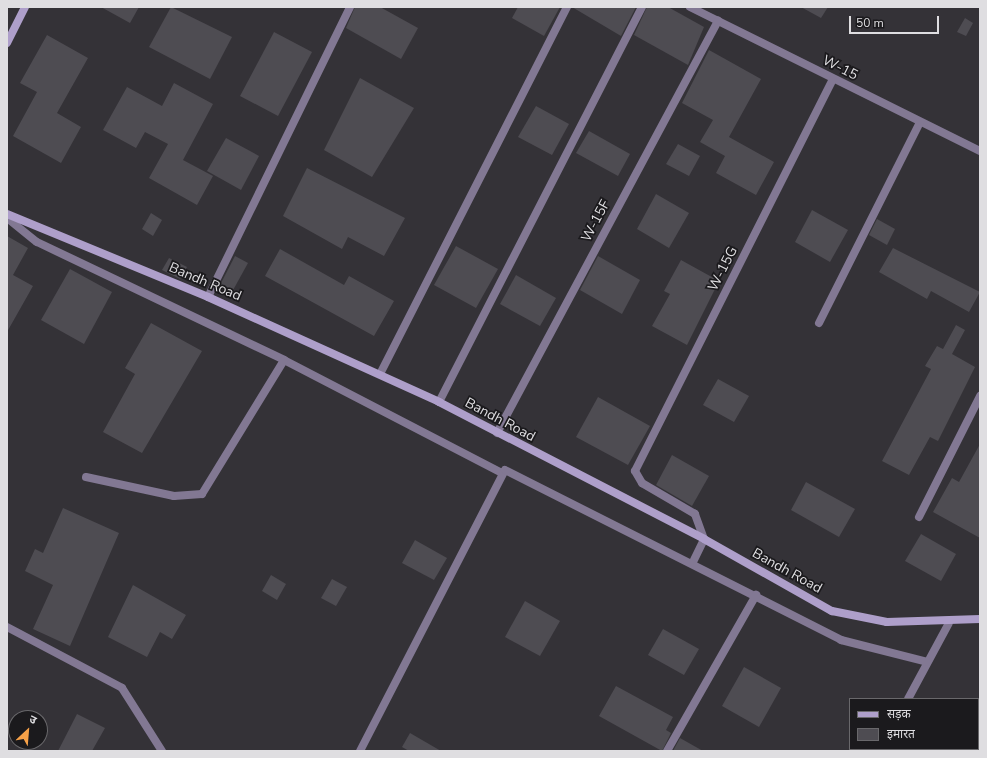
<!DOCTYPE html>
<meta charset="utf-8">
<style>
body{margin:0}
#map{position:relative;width:987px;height:758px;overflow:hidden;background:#343237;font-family:"Nunito Sans","Noto Sans Devanagari",sans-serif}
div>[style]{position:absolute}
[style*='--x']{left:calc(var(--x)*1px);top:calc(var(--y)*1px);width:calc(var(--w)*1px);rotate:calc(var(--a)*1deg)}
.building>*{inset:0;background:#4e4c52}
.street>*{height:8px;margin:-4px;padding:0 4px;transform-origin:4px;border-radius:4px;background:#827893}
.secondary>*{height:8px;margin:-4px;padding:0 4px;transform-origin:4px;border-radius:4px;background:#ae9fca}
span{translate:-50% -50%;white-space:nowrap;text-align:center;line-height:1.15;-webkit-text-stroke:3.5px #1b1a1d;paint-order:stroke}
.street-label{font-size:14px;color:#dfdee1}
.frame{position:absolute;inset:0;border:8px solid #dfdee1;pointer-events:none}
.legend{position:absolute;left:849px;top:698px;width:130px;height:52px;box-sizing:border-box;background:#1b1a1d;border:1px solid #69686b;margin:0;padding:5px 7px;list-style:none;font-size:12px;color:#dfdee1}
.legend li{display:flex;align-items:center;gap:8px;height:20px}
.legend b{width:20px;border:1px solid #69686b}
.north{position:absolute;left:8px;top:710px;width:40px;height:40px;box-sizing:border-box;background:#1b1a1d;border:1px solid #69686b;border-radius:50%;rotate:26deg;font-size:11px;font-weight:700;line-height:16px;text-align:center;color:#dfdee1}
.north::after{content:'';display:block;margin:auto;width:14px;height:18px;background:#f7a148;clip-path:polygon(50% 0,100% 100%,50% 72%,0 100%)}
.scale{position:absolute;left:849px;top:16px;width:90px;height:18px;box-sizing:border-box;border:2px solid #dfdee1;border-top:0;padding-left:5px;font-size:12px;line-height:14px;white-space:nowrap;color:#dfdee1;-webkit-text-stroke:3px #1b1a1d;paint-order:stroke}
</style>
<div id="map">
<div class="building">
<div style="clip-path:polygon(101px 7px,139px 7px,130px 23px)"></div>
<div style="clip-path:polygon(171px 7px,232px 37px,210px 79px,149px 47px)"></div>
<div style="clip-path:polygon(355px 7px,380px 7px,418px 28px,401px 59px,346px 28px)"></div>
<div style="clip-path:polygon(518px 7px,560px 7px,544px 36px,512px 18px)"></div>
<div style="clip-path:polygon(572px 7px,636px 7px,621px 36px)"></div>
<div style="clip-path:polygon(647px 7px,668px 7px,704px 27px,688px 65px,634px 35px)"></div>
<div style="clip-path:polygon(801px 7px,828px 7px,821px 18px)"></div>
<div style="clip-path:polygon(965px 18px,973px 23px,966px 36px,957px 32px)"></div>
<div style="clip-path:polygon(274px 32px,312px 52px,278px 116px,240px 96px)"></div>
<div style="clip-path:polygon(47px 35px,88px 58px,57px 113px,81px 127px,61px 163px,13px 136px,37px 92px,20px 83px)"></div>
<div style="clip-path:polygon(709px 50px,761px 79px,729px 137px,774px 162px,756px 195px,716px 173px,725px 156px,700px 142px,713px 120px,682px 103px)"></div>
<div style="clip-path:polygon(360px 78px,414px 108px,372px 177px,324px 150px)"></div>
<div style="clip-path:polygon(174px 83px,213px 104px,183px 160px,213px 176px,197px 205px,149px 178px,168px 144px,145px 132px,136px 148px,103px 130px,127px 87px,162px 106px)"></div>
<div style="clip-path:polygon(536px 106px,569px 124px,552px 155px,518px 137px)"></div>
<div style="clip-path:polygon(589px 131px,630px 154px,618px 176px,576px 153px)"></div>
<div style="clip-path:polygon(226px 138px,259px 156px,241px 190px,207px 171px)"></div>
<div style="clip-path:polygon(678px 144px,700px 156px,689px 176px,666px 164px)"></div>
<div style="clip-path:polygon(307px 168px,405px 218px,384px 256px,348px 237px,342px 249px,283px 216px)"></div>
<div style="clip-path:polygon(656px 194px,689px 213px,669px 248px,637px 229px)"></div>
<div style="clip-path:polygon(812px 210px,848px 230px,830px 262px,795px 242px)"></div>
<div style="clip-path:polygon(151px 213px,162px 220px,153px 236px,142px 229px)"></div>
<div style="clip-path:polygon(877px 219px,895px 229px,887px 245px,869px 235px)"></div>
<div style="clip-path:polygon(7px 236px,28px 248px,13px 275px,33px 286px,7px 332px)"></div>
<div style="clip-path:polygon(456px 246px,498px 269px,476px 308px,434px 285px)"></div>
<div style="clip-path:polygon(893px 248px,980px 292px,969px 312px,931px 291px,927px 299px,879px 272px)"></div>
<div style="clip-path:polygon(280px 249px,344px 285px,349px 276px,394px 301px,374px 336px,265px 276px)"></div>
<div style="clip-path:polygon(235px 256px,248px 263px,232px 292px,220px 285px)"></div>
<div style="clip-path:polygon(598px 256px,640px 280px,622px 314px,580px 290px)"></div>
<div style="clip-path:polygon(169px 258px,187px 267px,180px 279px,162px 270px)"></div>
<div style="clip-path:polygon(681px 260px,719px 281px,687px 345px,652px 326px,670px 294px,664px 291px)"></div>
<div style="clip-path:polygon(70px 269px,112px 292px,84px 344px,41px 320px)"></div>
<div style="clip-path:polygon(516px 275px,556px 298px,540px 326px,500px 304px)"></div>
<div style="clip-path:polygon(151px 323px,202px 351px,142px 453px,103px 432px,135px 374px,125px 368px)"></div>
<div style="clip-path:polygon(956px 325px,965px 330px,952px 354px,975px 367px,938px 441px,930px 437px,909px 475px,882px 461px,931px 369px,925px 366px,937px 346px,943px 349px)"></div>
<div style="clip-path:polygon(718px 379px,749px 396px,734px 422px,703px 405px)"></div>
<div style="clip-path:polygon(598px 397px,650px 426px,628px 465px,576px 437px)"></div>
<div style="clip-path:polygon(980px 444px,980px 538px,933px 512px,952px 478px,959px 482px)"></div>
<div style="clip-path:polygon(672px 455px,709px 476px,692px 506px,656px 485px)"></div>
<div style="clip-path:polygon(806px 482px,855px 509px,839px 537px,791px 510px)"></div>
<div style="clip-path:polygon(63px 508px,119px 533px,70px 646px,33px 629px,53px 585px,25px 571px,35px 549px,43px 553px)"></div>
<div style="clip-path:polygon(921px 534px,956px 554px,941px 581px,905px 561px)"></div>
<div style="clip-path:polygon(415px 540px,447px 558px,434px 580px,402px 563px)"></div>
<div style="clip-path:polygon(271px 575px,286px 584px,277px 600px,262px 591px)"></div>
<div style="clip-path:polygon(332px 579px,347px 587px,336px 606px,321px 598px)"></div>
<div style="clip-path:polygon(133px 585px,186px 615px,172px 639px,160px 632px,147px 657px,108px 637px)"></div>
<div style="clip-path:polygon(525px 601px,560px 621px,540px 656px,505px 637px)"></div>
<div style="clip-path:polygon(663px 629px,699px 649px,684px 675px,648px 655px)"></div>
<div style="clip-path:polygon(744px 667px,781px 688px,759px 727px,722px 706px)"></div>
<div style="clip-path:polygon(616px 686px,673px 717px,666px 730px,671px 733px,662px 751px,599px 716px)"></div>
<div style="clip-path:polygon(77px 714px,105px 728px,92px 751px,58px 751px)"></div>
<div style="clip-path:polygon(410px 733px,441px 751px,409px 751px,402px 747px)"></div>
<div style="clip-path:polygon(680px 738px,703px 751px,673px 751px)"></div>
</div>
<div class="street">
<div style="--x:690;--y:7;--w:324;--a:26.4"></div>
<div style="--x:7;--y:218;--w:38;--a:39"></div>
<div style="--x:37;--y:242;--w:274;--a:25.5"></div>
<div style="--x:284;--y:360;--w:246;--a:27.4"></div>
<div style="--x:208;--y:297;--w:323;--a:-63.9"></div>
<div style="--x:819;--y:323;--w:225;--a:-63.3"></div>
<div style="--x:380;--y:374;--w:412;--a:-63"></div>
<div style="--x:439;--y:402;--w:444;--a:-62.8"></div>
<div style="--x:497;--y:433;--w:468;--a:-61.8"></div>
<div style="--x:86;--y:477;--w:90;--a:12.2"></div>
<div style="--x:174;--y:496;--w:28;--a:-4"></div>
<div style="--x:202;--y:494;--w:157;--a:-58.5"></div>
<div style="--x:919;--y:517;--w:136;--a:-63.2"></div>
<div style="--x:693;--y:562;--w:25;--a:-64"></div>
<div style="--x:704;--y:539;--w:27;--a:-110"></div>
<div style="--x:695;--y:514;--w:61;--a:-149.7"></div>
<div style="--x:642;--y:483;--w:14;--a:-120"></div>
<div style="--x:635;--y:471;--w:439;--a:-63.2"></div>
<div style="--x:7;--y:627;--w:130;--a:27.9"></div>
<div style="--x:122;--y:688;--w:75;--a:57.6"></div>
<div style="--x:908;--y:699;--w:86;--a:-61.7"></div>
<div style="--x:360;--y:751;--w:316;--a:-62.7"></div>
<div style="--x:505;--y:470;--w:377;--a:26.8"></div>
<div style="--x:841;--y:640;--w:89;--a:14.3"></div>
<div style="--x:667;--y:751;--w:180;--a:-60.3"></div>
<div style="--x:881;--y:751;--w:2;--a:-63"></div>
</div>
<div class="secondary">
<div style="--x:7;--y:43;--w:40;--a:-63.4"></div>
<div style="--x:7;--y:214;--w:217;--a:22.4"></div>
<div style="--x:208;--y:297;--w:254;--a:24.4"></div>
<div style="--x:439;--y:402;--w:298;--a:27.3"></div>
<div style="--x:704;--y:539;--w:147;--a:29.4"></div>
<div style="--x:832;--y:611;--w:56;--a:11.3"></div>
<div style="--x:887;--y:622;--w:93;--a:-1.8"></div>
</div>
<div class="street-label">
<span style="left:840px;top:68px;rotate:27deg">W-15</span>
<span style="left:596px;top:221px;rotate:-62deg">W-15F</span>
<span style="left:723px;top:269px;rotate:-63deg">W-15G</span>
<span style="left:205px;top:282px;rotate:23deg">Bandh Road</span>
<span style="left:500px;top:420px;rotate:28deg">Bandh Road</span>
<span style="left:787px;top:571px;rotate:29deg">Bandh Road</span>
</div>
<div class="frame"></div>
<ul class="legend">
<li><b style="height:5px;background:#ae9fca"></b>सड़क</li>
<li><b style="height:11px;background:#4e4c52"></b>इमारत</li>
</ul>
<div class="north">उ</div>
<div class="scale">50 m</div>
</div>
